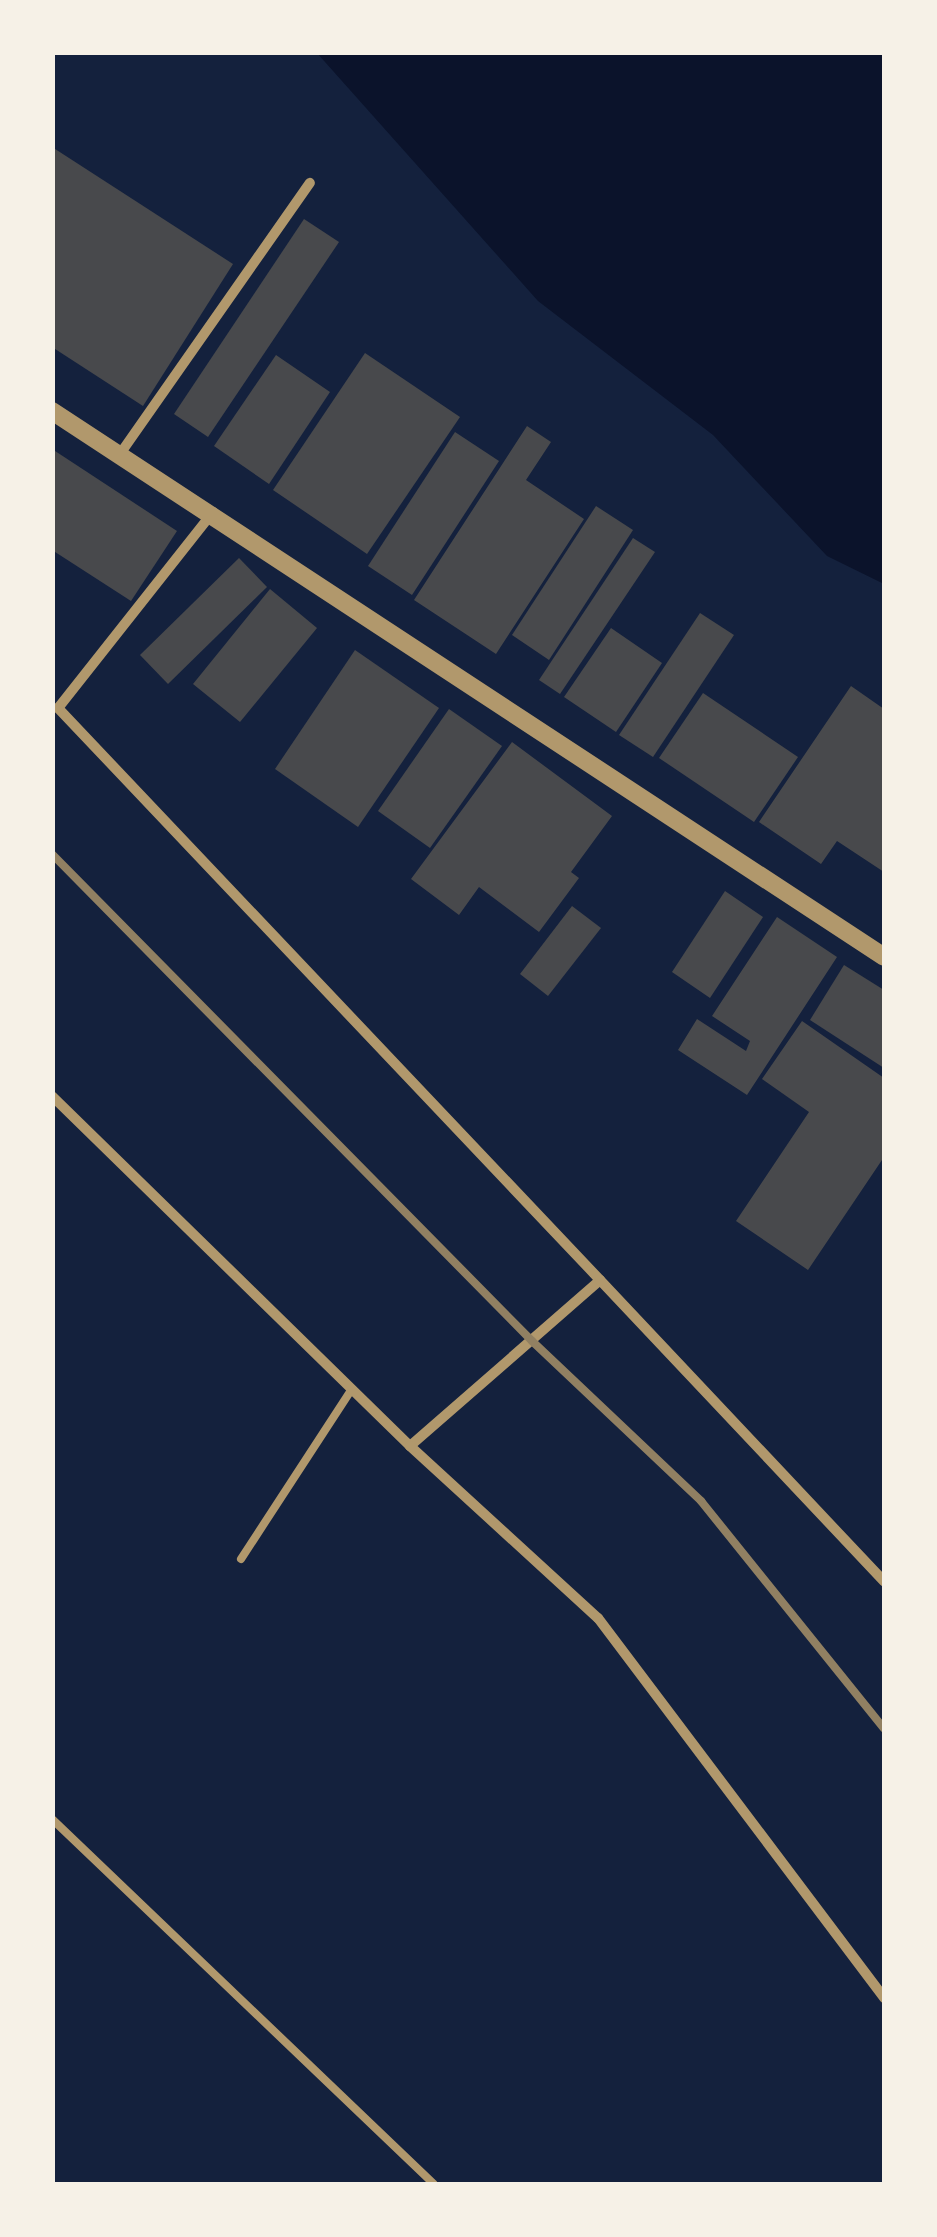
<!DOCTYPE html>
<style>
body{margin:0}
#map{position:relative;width:937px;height:2237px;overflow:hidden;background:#14213d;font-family:Cabin,sans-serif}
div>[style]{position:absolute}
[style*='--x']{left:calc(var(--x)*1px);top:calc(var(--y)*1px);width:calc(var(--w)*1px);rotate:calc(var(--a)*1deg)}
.water>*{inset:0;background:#0b132b}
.building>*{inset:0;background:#48494c}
.service>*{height:8px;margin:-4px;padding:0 4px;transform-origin:4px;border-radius:4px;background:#b1986c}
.minor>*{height:10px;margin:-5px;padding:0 5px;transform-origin:5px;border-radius:5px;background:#b1986c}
.tertiary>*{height:18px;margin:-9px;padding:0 9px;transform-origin:9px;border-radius:9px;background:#b1986c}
.rail>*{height:8px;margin:-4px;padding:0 4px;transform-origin:4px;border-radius:4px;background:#918062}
span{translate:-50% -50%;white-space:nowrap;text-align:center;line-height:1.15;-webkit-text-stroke:9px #f6f1e7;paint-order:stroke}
.frame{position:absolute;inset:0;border:55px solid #f6f1e7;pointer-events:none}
</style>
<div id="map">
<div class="water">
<div style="clip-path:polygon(317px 53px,884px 53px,884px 584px,827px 556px,713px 435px,538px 301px)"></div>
</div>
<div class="building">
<div style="clip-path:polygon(52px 147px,233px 264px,143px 406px,52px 347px)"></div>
<div style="clip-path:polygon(304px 219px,339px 242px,208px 437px,174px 414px)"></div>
<div style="clip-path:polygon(365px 353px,460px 417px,367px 554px,273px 490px)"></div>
<div style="clip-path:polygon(276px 355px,330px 392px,269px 484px,214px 446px)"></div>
<div style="clip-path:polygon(527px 426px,551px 442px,526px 480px,584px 519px,496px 654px,414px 600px)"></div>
<div style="clip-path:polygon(455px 432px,499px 461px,412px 595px,368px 566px)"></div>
<div style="clip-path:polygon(52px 449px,177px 531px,131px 601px,52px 550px)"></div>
<div style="clip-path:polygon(596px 506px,633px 530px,549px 660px,512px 635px)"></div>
<div style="clip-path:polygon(633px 538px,655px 552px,560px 694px,539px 680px)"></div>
<div style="clip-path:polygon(239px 558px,267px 587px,168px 684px,140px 655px)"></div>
<div style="clip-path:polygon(270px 589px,317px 628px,240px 722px,193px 684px)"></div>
<div style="clip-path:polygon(700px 613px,734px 635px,653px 757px,619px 735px)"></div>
<div style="clip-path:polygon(611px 628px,662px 663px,616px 732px,564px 697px)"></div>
<div style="clip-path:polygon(355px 650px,439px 708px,358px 827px,275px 769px)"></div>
<div style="clip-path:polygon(851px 686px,884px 709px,884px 872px,837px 841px,821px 864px,759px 822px)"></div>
<div style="clip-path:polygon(703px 693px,798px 757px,754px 822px,659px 758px)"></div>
<div style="clip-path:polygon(449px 709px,502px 746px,430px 848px,378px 811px)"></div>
<div style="clip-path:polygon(512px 742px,612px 816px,571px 872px,579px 878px,539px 932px,479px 887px,459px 915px,411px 879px)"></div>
<div style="clip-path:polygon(725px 891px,763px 917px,710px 998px,672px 972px)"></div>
<div style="clip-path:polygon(572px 906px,601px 928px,548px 996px,520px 974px)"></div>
<div style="clip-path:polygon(777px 917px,837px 957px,747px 1095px,678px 1050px,697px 1019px,746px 1051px,750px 1041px,712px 1016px)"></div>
<div style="clip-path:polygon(844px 965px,884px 990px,884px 1068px,810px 1020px)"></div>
<div style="clip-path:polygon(802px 1021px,884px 1078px,884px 1157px,808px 1270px,736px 1221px,809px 1112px,762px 1079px)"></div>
</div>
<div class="service">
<div style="--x:241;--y:1559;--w:203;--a:-56.9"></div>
<div style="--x:52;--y:1819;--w:528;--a:43.7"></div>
</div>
<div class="minor">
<div style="--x:120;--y:454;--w:331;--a:-55"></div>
<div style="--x:213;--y:512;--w:250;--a:128.3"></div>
<div style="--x:58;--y:708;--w:788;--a:46.54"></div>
<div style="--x:52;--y:1096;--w:501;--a:44.35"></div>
<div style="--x:410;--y:1446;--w:252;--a:-41.1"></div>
<div style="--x:600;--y:1280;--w:414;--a:46.7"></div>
<div style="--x:410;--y:1446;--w:255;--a:42.5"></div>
<div style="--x:598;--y:1618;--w:476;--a:53"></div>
</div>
<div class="tertiary">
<div style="--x:52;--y:411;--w:995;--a:33.27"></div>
</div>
<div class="rail">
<div style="--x:52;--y:854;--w:684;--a:45.41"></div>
<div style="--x:532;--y:1341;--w:233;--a:43.4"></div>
<div style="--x:701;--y:1501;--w:292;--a:51.2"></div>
</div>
<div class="frame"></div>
</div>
